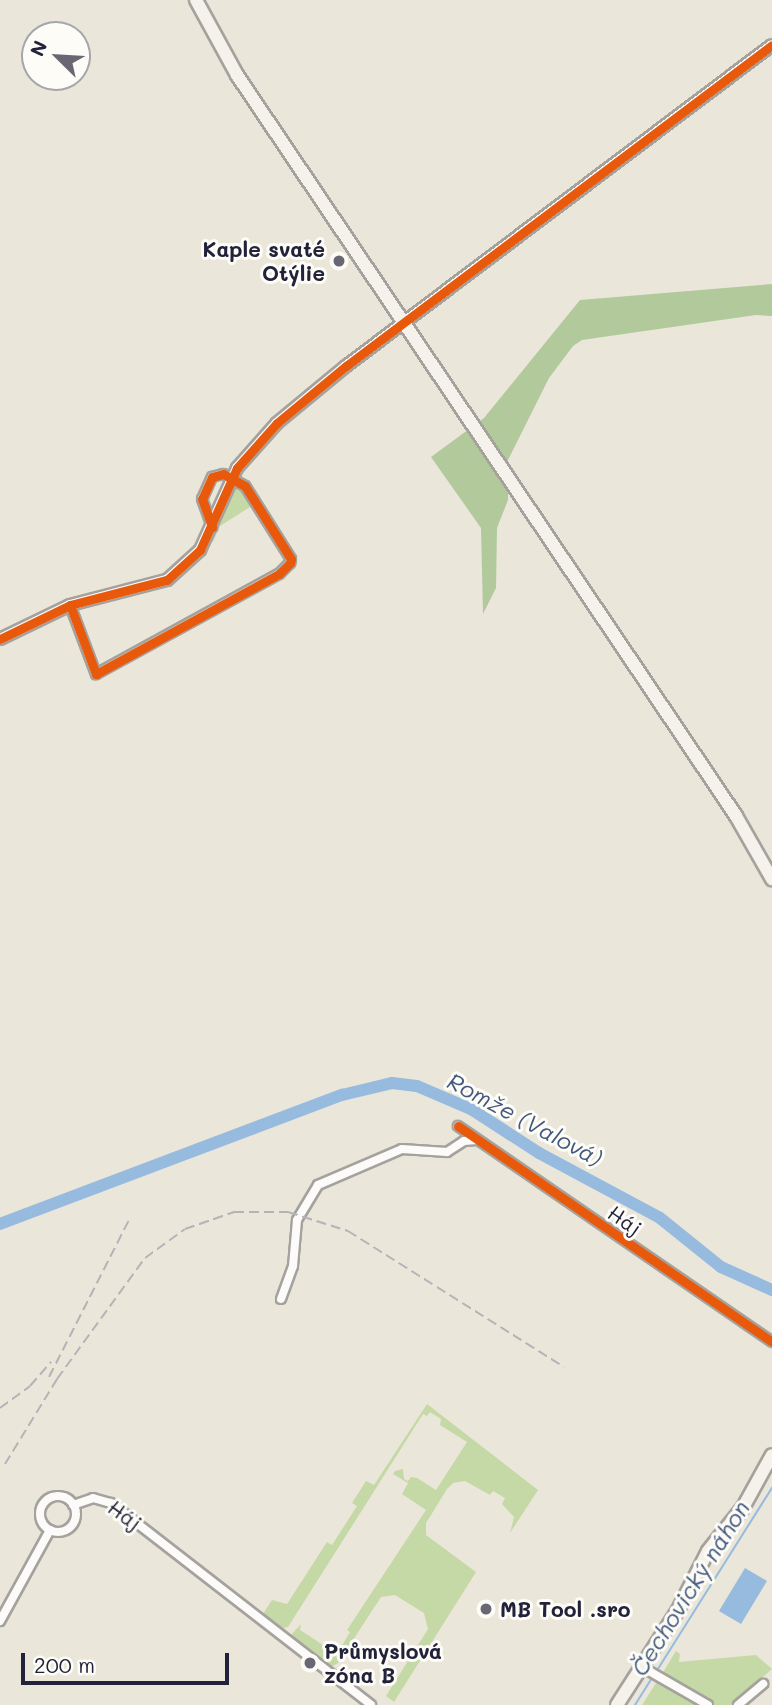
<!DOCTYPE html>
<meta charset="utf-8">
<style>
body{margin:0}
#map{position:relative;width:772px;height:1705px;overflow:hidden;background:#ebe6da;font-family:Mali,sans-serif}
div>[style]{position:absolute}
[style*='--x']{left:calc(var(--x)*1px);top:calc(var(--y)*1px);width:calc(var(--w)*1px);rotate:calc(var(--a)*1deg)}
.green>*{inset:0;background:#c4d9a5}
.forest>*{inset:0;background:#b2c99c}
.water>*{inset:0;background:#96bbde}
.stream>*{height:2px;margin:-1px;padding:0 1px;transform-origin:1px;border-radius:1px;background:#96bbde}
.river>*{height:12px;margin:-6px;padding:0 6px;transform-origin:6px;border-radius:6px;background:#96bbde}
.roads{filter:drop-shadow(2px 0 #a5a29e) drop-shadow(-2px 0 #a5a29e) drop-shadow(0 2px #a5a29e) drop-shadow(0 -2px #a5a29e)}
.minor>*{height:8px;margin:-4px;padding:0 4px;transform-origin:4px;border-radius:4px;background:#fcfbf9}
.minor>.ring{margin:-4px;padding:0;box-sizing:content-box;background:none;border:8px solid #fcfbf9;border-radius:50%}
.tertiary>*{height:10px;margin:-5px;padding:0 5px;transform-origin:5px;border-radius:5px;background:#fcfbf9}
.secondary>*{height:12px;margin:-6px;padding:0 6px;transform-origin:6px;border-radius:6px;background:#f5f2ec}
.rail>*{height:2px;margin-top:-1px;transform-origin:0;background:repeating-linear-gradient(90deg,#b4b3b5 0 10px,transparent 0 15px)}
.cycleway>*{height:9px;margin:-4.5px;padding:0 4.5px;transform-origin:4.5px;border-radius:4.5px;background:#e8590c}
.dots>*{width:19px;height:19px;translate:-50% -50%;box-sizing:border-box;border:4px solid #fdfcf7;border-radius:50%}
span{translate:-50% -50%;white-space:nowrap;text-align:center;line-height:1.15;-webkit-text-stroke:6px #fdfcf7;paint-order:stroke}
.poi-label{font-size:21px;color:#22223b;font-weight:700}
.right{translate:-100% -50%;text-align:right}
.left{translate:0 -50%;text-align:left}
.street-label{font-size:21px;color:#22223b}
.water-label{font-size:23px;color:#42587d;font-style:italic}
.north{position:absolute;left:21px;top:21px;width:70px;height:70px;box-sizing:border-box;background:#fdfcf7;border:2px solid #a5a5ac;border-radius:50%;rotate:294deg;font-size:19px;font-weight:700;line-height:28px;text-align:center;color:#22223b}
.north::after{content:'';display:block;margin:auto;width:24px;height:32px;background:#686773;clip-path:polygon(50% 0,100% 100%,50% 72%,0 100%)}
.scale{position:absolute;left:21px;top:1653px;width:208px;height:32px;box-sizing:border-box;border:4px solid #22223b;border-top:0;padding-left:9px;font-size:21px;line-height:24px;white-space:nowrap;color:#22223b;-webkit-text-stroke:5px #fdfcf7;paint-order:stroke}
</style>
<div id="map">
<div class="green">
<div style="clip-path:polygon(233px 484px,241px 485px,257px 508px,250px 507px,220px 526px,213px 542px,208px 540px)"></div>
<div style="clip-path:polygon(427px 1404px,538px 1490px,510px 1533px,514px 1517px,502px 1504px,505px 1498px,493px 1491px,490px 1495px,465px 1481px,453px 1483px,447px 1489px,426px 1523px,426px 1535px,476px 1572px,394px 1702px,386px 1696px,428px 1629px,424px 1613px,395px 1595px,381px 1597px,338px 1663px,331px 1667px,293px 1640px,292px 1634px,301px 1624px,300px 1630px,337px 1654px,350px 1632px,347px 1630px,426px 1510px,402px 1494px,408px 1483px,393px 1474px,395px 1471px,403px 1469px,404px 1479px,408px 1481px,411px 1477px,417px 1478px,436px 1490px,467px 1442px,440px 1425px,441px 1419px,430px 1412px,427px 1416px,423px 1414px,288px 1627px,278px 1629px,263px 1614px,272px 1600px,287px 1604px,327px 1542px,332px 1545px,357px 1506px,352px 1503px,366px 1481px,374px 1485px)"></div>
<div style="clip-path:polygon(676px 1651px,680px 1654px,679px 1662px,756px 1655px,772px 1669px,731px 1705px,715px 1705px,662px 1674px)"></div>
<div style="clip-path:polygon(658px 1680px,701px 1705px,642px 1705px)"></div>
</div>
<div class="forest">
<div style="clip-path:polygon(772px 284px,772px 316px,756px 315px,582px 340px,573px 346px,549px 378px,508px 460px,508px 500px,497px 528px,496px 588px,483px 614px,481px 528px,431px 457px,484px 418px,580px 300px)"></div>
</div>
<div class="water">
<div style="clip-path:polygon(745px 1568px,767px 1581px,741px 1624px,719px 1611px)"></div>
</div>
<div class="stream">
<div style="--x:656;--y:1672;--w:218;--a:-57.8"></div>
<div style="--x:635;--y:1705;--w:34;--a:-58"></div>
</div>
<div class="river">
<div style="--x:0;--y:1224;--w:366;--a:-20.7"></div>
<div style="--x:342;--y:1095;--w:51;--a:-13.5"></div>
<div style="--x:392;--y:1083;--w:25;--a:7"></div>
<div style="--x:417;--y:1086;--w:59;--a:23.1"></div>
<div style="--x:471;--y:1109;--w:81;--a:32.9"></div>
<div style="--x:539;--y:1153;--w:137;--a:28.2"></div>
<div style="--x:660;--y:1218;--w:78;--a:38.8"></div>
<div style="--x:721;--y:1267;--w:56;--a:24.3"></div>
</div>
<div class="roads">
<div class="minor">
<div style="--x:70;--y:605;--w:74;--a:69.4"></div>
<div style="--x:96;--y:674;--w:209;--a:-28.7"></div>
<div style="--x:279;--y:574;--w:16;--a:-45"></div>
<div style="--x:290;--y:563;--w:4;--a:-76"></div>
<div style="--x:291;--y:559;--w:86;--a:-122.2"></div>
<div style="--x:245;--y:486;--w:25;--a:-151"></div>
<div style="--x:223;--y:474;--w:11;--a:165"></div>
<div style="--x:212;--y:477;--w:24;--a:114"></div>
<div style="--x:202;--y:499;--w:30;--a:70"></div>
<div style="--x:458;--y:1126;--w:381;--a:34.5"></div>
<div style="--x:281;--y:1299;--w:35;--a:-70"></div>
<div style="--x:293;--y:1266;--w:46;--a:-85"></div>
<div style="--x:297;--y:1220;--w:41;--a:-59"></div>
<div style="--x:318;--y:1185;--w:91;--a:-23.2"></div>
<div style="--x:402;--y:1149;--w:45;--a:3.8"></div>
<div style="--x:447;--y:1152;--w:20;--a:-33"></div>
<div style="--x:464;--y:1141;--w:13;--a:-4"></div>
<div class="ring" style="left:40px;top:1496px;width:28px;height:28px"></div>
<div style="--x:73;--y:1505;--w:21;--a:-19"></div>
<div style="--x:93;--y:1498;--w:19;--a:16"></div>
<div style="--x:111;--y:1503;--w:329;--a:37.8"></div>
<div style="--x:0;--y:1621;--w:104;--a:-61.2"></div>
<div style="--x:642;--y:1667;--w:76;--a:29.9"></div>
<div style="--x:738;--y:1705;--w:33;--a:-40"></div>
</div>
<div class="tertiary">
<div style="--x:0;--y:639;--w:78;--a:-25.9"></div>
<div style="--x:70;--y:605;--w:100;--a:-14.5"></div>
<div style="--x:167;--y:580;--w:45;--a:-42.3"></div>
<div style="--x:200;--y:550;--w:90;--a:-65.7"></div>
<div style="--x:237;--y:468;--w:60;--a:-48.4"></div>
<div style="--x:277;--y:423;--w:89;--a:-39.6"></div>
<div style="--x:346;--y:366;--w:533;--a:-37"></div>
</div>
<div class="secondary">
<div style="--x:196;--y:0;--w:85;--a:61.3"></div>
<div style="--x:237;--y:75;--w:893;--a:56.04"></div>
<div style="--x:736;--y:816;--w:73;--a:60.3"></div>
<div style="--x:740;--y:1513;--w:66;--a:-61.1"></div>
<div style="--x:617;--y:1705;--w:113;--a:-57.3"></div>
<div style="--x:678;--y:1610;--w:66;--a:-63"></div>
<div style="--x:708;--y:1551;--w:58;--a:-51.3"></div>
</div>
</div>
<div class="rail">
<div style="--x:49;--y:1377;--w:178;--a:-63"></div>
<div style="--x:0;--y:1408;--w:37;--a:-36"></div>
<div style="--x:30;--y:1386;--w:32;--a:-49"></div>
<div style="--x:5;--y:1464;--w:100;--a:-58.5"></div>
<div style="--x:57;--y:1379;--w:150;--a:-54"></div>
<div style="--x:145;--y:1258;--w:49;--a:-35.9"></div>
<div style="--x:185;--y:1229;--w:52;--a:-19.1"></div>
<div style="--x:234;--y:1212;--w:54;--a:0"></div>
<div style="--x:288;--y:1212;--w:63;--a:17.6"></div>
<div style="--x:348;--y:1231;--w:255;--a:32.2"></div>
</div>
<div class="cycleway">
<div style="--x:70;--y:605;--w:74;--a:69.4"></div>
<div style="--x:96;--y:674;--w:209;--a:-28.7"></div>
<div style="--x:279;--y:574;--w:16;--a:-45"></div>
<div style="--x:290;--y:563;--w:4;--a:-76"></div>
<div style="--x:291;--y:559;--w:86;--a:-122.2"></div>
<div style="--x:245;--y:486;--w:25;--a:-151"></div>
<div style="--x:223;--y:474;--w:11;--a:165"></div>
<div style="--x:212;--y:477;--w:24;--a:114"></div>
<div style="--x:202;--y:499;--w:30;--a:70"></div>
<div style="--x:0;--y:639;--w:78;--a:-25.9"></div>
<div style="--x:70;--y:605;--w:100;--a:-14.5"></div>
<div style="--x:167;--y:580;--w:45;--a:-42.3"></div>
<div style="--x:200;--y:550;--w:90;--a:-65.7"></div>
<div style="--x:237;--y:468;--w:60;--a:-48.4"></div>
<div style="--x:277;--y:423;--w:89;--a:-39.6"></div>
<div style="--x:346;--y:366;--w:533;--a:-37"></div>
<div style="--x:458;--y:1126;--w:381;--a:34.5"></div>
</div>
<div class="dots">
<div style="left:339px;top:261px;background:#686773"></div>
<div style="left:486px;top:1609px;background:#686773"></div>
<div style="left:310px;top:1663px;background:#686773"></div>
</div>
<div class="poi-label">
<span class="right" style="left:325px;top:261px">Kaple svaté<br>Otýlie</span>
<span class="left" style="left:500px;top:1609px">MB Tool .sro</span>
<span class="left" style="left:324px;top:1663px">Průmyslová<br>zóna B</span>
</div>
<div class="street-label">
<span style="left:625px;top:1220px;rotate:34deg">Háj</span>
<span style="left:125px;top:1515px;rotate:36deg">Háj</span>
</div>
<div class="water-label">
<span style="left:525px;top:1119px;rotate:28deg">Romže (Valová)</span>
<span style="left:690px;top:1588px;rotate:-58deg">Čechovický náhon</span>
</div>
<div class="north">N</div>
<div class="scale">200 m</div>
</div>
